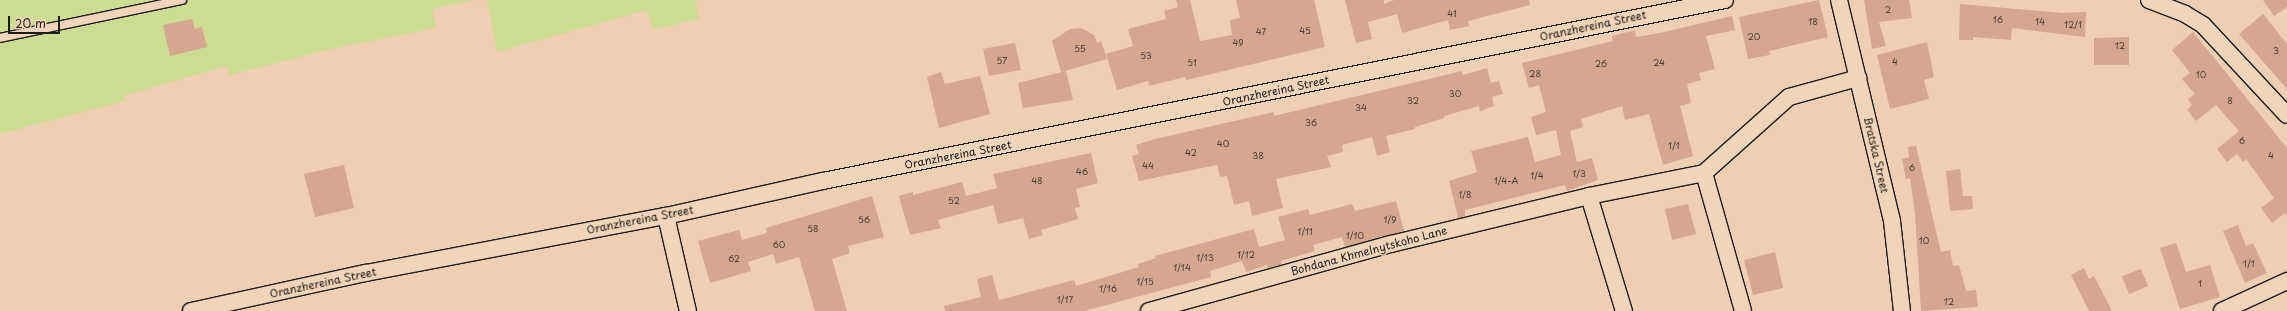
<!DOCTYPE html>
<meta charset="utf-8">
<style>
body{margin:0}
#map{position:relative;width:2287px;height:311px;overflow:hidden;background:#f0ceb2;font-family:"Playpen Sans",sans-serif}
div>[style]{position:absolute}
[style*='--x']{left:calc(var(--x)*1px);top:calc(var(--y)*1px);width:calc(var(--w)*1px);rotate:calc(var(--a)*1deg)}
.green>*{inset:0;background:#ccdc90}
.building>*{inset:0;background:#d4a78e}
.roads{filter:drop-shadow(1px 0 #1c1c1c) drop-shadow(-1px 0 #1c1c1c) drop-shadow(0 1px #1c1c1c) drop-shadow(0 -1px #1c1c1c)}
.service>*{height:8px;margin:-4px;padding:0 4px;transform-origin:4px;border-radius:4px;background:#f2d4b8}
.minor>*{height:16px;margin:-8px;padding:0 8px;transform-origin:8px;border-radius:8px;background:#f2d4b8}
span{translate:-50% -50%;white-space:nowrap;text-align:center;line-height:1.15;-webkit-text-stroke:3px #f2d4b8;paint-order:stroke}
.number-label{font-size:9px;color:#4a3f38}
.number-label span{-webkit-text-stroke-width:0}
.street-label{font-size:11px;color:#1c1c1c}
.scale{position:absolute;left:8px;top:16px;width:52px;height:18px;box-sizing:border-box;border:2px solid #1c1c1c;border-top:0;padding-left:5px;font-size:12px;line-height:14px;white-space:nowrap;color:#1c1c1c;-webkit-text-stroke:3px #f2d4b8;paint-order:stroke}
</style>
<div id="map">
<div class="green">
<div style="clip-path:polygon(0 0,474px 0,432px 9px,436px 28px,331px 49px,229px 75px,226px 66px,123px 96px,125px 101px,0 134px)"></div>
<div style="clip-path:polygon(487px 0,695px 0,699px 19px,653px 30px,647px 10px,497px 52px)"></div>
</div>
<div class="building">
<div style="clip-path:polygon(1176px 0,1190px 0,1200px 41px,1232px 35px,1230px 20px,1240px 18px,1236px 0,1314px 0,1325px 47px,1186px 80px,1185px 77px,1149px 86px,1148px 81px,1117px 90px,1106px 54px,1133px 46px,1128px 29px,1166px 19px,1164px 11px,1178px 7px)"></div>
<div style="clip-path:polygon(1345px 0,1384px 0,1384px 4px,1394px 0,1529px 0,1530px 5px,1468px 21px,1469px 26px,1450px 30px,1448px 20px,1402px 33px,1397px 14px,1368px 22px,1372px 39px,1356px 43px)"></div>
<div style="clip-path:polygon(1819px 0,1828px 37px,1769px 51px,1770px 55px,1748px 59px,1739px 17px)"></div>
<div style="clip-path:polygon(1864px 0,1909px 0,1912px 18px,1879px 22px,1886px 46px,1872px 49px)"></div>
<div style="clip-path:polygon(2263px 0,2287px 0,2287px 7px,2274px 16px)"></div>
<div style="clip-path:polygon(1960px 4px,2062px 13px,2086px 12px,2085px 37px,2012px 28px,2011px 40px,1973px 37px,1973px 40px,1959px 40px)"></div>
<div style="clip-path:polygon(2263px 14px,2287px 44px,2287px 89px,2239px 34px)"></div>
<div style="clip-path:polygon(1732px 16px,1735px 30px,1706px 36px,1715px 69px,1699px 73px,1701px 80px,1687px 84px,1691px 103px,1680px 106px,1693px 156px,1663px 165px,1649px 114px,1625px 120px,1622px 106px,1581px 119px,1583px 127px,1570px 131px,1577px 162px,1592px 158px,1598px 180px,1567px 191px,1565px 185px,1465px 210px,1465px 216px,1458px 218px,1449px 181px,1477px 172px,1471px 151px,1528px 137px,1535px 162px,1561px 155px,1556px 130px,1536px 135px,1531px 117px,1546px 112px,1539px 85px,1529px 88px,1522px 63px,1613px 41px,1612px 36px,1635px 30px,1636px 37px,1660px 33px)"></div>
<div style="clip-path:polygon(192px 19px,195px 29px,202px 27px,207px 47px,170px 56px,163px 25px)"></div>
<div style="clip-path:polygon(1081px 28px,1094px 35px,1097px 43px,1101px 41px,1107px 59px,1061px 72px,1052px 41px,1070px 29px)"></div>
<div style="clip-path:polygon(2193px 32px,2287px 148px,2287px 217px,2285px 213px,2272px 223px,2261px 208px,2274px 198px,2246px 159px,2243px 162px,2237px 154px,2227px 162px,2217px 149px,2239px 131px,2216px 105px,2196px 121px,2187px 110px,2192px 105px,2188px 99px,2195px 94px,2182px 79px,2190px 73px,2172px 50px)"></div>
<div style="clip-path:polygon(2129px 37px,2129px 65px,2094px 65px,2094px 38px)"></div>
<div style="clip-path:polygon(1927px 42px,1934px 77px,1924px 80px,1929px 99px,1890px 109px,1877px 55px)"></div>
<div style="clip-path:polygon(1015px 43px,1021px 70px,989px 76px,983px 49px)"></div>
<div style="clip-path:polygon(1487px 68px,1491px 83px,1499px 81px,1503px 94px,1492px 97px,1494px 106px,1480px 111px,1479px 106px,1444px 116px,1444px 118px,1415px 127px,1415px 129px,1386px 136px,1390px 152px,1377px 156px,1372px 137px,1342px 145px,1343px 152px,1327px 156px,1331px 167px,1276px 179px,1283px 208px,1252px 216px,1249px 201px,1234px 205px,1227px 176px,1220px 177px,1217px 165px,1139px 181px,1132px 156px,1139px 154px,1136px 145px,1155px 139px,1274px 112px,1274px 116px,1462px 71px,1463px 75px)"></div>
<div style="clip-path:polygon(1066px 71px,1073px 100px,1023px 108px,1018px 83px)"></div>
<div style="clip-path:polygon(941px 72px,945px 84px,980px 76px,990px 114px,939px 128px,927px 77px)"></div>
<div style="clip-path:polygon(1916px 146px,1941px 252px,1950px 250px,1953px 266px,1959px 265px,1966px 291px,1976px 290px,1978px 307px,1921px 311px,1915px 213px,1910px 178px,1906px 179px,1902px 159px,1909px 157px,1908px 147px)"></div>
<div style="clip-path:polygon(1091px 153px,1098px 183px,1076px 189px,1080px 207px,1075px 208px,1078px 219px,1041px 230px,1043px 235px,1029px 239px,1023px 218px,998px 224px,993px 205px,938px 220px,941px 228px,910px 235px,899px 196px,913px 192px,913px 195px,962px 182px,966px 196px,997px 188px,993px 174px)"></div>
<div style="clip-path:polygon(344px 165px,354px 208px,315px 217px,304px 174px)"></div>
<div style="clip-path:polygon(1960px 169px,1963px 196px,1972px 196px,1973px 209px,1950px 211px,1946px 171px)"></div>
<div style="clip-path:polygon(872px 196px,884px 237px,848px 246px,850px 253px,832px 259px,847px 311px,815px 311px,799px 257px,776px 264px,773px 254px,748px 262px,751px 271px,710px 283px,698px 241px,739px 230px,742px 240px,767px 233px,766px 228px)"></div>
<div style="clip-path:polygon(1396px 201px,1404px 231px,1345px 247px,1342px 237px,1313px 245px,1315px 251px,1281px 261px,1282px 264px,1267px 268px,1267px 265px,1246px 272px,1242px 261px,1210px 271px,1211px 277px,1084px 311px,945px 311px,944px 306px,981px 297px,977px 279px,992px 275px,999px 300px,1074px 280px,1076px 286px,1139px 267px,1138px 264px,1156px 258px,1155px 256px,1254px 229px,1259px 247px,1285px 240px,1278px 217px,1308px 209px,1310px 215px,1352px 204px,1355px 211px)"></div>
<div style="clip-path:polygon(1688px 204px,1696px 234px,1672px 240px,1665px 209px)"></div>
<div style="clip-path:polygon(2238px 225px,2246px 246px,2253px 243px,2267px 273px,2245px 283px,2223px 231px)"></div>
<div style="clip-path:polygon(2176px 243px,2186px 272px,2210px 265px,2220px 297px,2180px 309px,2160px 248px)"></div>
<div style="clip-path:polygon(1775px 252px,1783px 288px,1753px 295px,1744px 260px)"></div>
<div style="clip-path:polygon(2084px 268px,2089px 279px,2094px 276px,2112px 311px,2089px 311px,2071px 275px)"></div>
<div style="clip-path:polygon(2141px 269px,2148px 286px,2129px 294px,2122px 276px)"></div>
</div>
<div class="roads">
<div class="service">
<div style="--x:0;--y:38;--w:186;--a:-11.8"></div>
</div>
<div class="minor">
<div style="--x:1839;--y:0;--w:227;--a:76.5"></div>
<div style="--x:1892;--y:221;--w:91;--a:83.7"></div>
<div style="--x:2149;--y:0;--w:39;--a:21"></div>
<div style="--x:2185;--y:14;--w:21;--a:31"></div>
<div style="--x:2203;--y:25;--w:123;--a:47"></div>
<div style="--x:1704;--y:173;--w:143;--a:74.2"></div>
<div style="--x:1589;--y:196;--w:120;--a:73.1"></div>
<div style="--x:666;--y:216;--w:98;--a:77"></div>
<div style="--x:191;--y:311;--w:179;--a:-12.3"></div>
<div style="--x:366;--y:273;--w:305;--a:-10.8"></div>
<div style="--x:666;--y:216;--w:161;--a:-12.6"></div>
<div style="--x:823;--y:181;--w:920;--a:-11.35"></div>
<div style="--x:1149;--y:311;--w:251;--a:-15.5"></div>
<div style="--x:1391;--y:244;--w:204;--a:-13.6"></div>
<div style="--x:1589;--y:196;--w:117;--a:-11.3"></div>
<div style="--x:1704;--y:173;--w:114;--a:-41.8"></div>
<div style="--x:1789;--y:97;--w:72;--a:-15.4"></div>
<div style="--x:2222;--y:311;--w:72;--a:-24.8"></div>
</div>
</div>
<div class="number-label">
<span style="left:1888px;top:9px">2</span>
<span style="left:1452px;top:13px">41</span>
<span style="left:1998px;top:19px">16</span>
<span style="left:1813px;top:21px">18</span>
<span style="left:2040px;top:21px">14</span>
<span style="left:2073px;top:24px">12/1</span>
<span style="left:1305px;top:30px">45</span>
<span style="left:1261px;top:31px">47</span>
<span style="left:1754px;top:36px">20</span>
<span style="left:1238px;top:42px">49</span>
<span style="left:2120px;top:45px">12</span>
<span style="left:1080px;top:48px">55</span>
<span style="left:2276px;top:50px">3</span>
<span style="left:1146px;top:55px">53</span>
<span style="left:1002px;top:60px">57</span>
<span style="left:1895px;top:61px">4</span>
<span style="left:1192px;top:62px">51</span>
<span style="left:1659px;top:62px">24</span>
<span style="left:1601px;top:63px">26</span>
<span style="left:1535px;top:73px">28</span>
<span style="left:2201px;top:74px">10</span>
<span style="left:1455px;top:93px">30</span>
<span style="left:1413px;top:100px">32</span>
<span style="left:2230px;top:100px">8</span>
<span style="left:1361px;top:107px">34</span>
<span style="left:1311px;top:122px">36</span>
<span style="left:2242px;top:140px">6</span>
<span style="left:1223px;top:143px">40</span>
<span style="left:1674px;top:145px">1/1</span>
<span style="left:1191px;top:152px">42</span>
<span style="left:1258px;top:155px">38</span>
<span style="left:2271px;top:155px">4</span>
<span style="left:1148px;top:165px">44</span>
<span style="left:1912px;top:167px">6</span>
<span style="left:1082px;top:171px">46</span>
<span style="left:1579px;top:173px">1/3</span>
<span style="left:1537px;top:175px">1/4</span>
<span style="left:1037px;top:180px">48</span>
<span style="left:1506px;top:180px">1/4-А</span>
<span style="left:1465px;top:194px">1/8</span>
<span style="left:954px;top:200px">52</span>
<span style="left:864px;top:219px">56</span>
<span style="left:1390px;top:219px">1/9</span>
<span style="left:813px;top:228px">58</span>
<span style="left:1305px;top:231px">1/11</span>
<span style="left:1355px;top:235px">1/10</span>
<span style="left:1924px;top:240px">10</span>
<span style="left:779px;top:244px">60</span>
<span style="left:1246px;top:254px">1/12</span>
<span style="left:1205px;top:257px">1/13</span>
<span style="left:734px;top:258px">62</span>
<span style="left:2249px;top:263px">1/1</span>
<span style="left:1182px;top:267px">1/14</span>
<span style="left:1145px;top:281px">1/15</span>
<span style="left:2200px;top:283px">1</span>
<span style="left:1108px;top:288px">1/16</span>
<span style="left:1065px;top:299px">1/17</span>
<span style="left:1949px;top:301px">12</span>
</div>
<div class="street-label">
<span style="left:1593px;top:26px;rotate:-12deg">Oranzhereina Street</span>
<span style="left:1276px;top:91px;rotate:-12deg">Oranzhereina Street</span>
<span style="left:958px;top:155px;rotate:-11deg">Oranzhereina Street</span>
<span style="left:1876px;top:155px;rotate:77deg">Bratska Street</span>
<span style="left:640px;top:220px;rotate:-11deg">Oranzhereina Street</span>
<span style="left:1369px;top:251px;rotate:-15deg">Bohdana Khmelnytskoho Lane</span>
<span style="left:323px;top:283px;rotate:-12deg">Oranzhereina Street</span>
</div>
<div class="scale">20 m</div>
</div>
